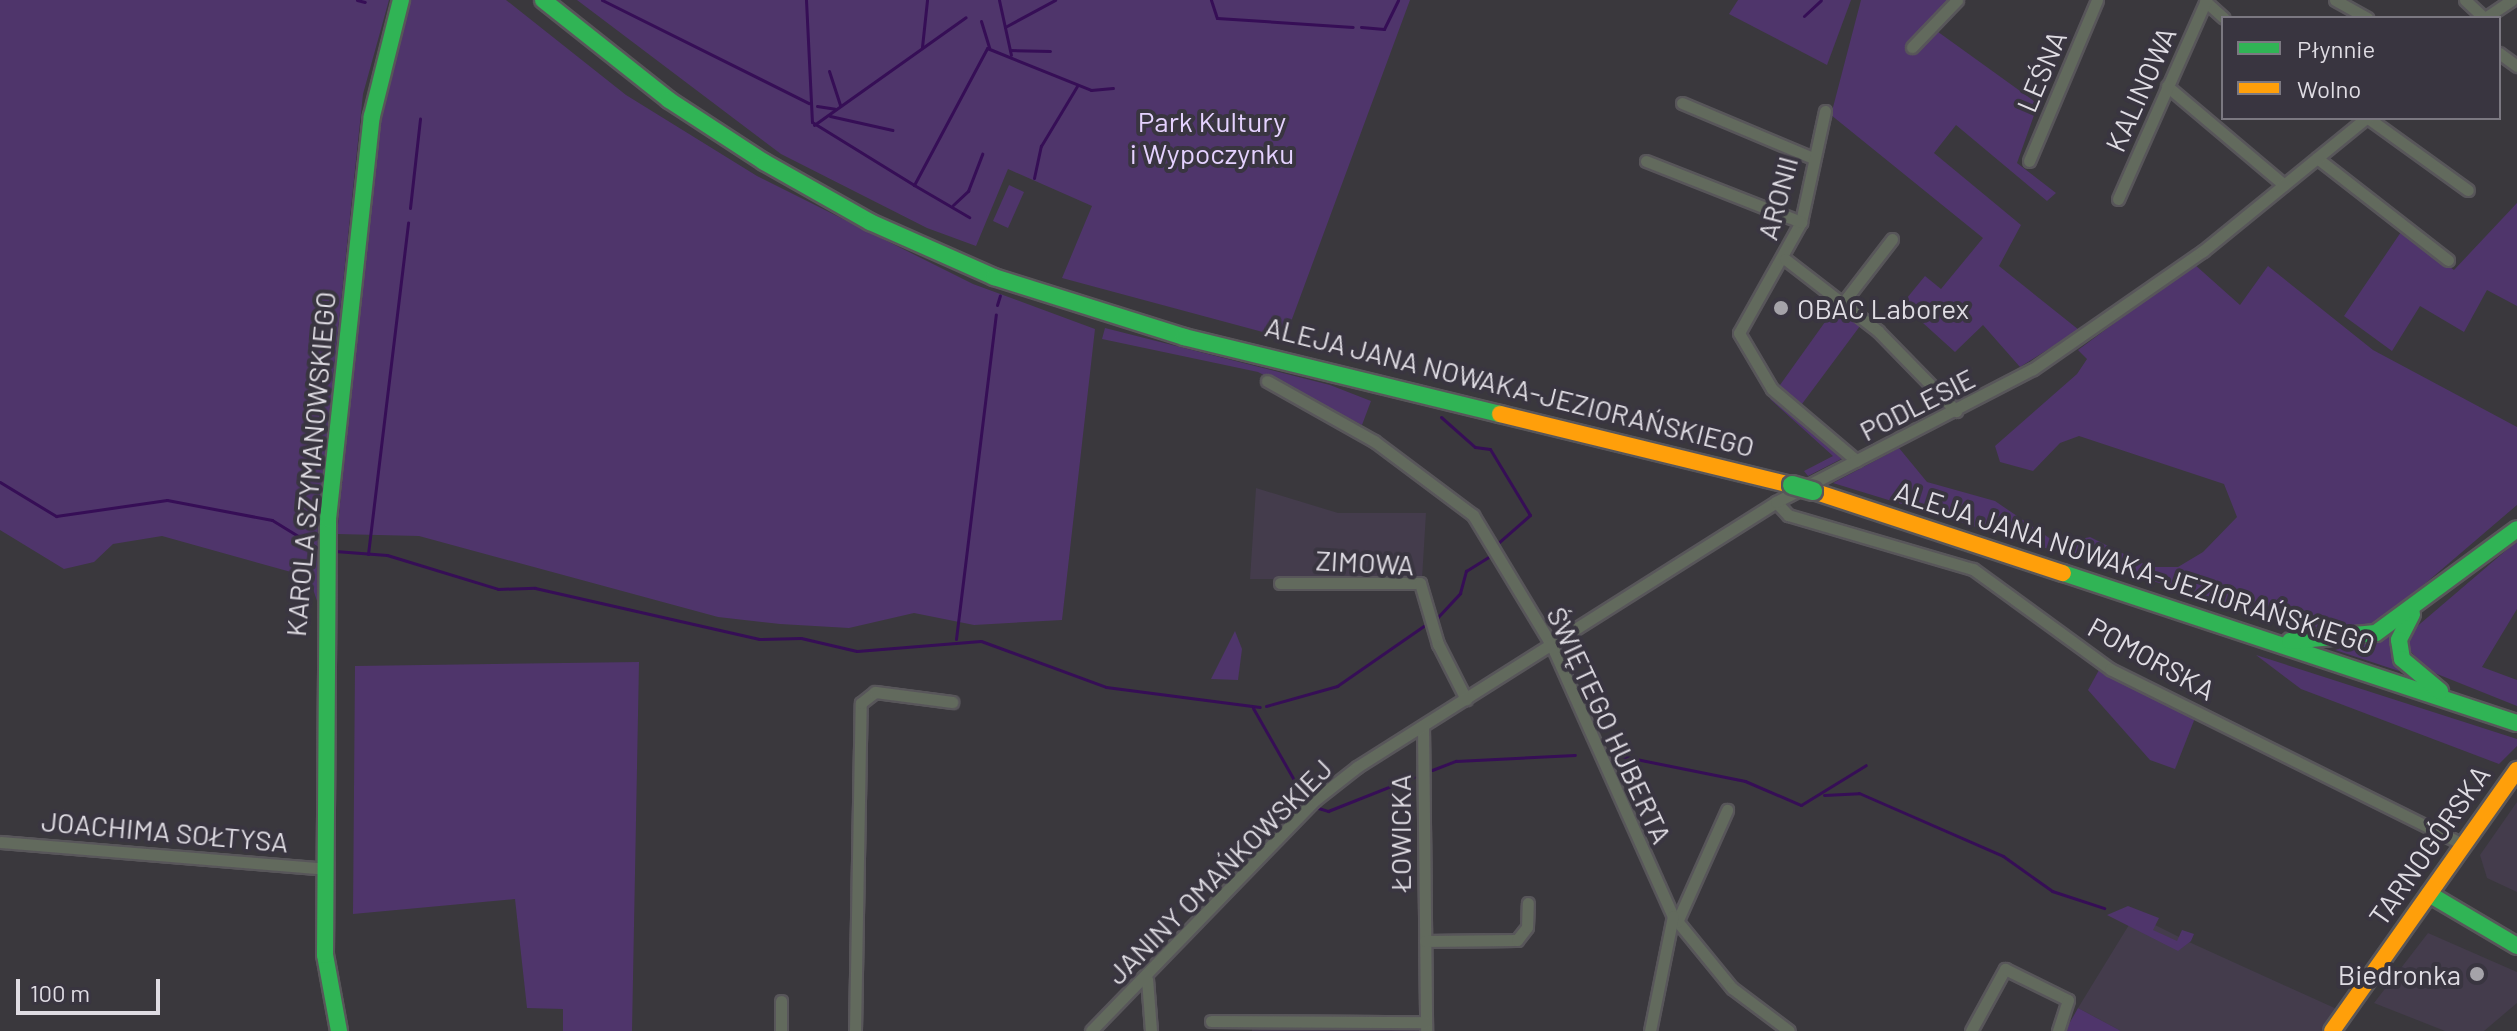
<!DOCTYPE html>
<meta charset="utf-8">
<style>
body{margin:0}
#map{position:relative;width:2517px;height:1031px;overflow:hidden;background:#3a383d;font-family:Barlow,sans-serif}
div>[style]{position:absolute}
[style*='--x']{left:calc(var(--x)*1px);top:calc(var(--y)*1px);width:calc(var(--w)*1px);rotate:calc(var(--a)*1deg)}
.built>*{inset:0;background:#443c4c}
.green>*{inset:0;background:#4f356b}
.stream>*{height:3px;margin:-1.5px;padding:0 1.5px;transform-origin:1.5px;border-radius:1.5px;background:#360e56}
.roads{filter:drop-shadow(2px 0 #58565a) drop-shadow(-2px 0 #58565a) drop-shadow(0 2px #58565a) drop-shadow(0 -2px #58565a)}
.street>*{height:11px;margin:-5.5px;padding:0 5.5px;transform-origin:5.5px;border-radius:5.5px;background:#626a5d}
.fast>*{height:16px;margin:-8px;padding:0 8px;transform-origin:8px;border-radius:8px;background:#30b455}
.slow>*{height:16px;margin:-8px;padding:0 8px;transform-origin:8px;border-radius:8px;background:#ff9f0a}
.bridges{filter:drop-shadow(2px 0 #58565a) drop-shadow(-2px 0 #58565a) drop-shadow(0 2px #58565a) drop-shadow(0 -2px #58565a)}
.fast-bridge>*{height:18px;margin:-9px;padding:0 9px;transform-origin:9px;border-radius:9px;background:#30b455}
.dots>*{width:22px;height:22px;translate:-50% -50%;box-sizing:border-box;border:4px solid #393540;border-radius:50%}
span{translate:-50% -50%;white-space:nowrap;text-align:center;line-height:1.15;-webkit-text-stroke:8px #393540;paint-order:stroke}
.street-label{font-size:28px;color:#dfdce3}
.park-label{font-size:28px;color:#e5d2ff}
.poi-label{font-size:28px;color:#dfdce3}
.left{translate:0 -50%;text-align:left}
.right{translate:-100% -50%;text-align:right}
.legend{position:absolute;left:2221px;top:16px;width:280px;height:104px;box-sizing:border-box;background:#393540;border:2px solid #7b7881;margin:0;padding:10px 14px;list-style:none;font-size:24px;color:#dfdce3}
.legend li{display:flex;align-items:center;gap:16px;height:40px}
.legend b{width:40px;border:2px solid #7b7881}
.scale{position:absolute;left:16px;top:979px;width:144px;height:36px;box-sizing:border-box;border:4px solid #dfdce3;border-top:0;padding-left:10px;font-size:24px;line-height:28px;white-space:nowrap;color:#dfdce3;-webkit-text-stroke:6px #393540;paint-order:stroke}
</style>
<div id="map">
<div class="built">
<div style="clip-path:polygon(1256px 488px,1338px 513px,1426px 513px,1422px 579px,1250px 579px)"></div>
<div style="clip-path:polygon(2517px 802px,2517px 892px,2487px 878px,2480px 855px)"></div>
<div style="clip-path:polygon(2135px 915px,2189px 942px,2339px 1010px,2324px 1031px,2121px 1031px,2078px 1008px)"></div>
<div style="clip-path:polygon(2428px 933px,2517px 972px,2517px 1003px,2484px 1031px,2445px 1031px,2374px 1003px)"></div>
<div style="clip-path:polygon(1252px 1021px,1419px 1024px,1419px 1031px,1252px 1031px)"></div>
</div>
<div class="green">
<div style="clip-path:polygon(0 0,389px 0,363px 94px,318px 520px,317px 601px,309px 577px,162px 536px,113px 544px,94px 562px,64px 569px,0 530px)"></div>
<div style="clip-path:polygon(408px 0,506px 0,626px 95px,757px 176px,973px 284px,1095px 329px,1062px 620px,974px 625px,914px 613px,849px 628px,780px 624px,718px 617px,419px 536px,337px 534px,381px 93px)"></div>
<div style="clip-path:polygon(577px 0,1410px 0,1285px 338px,1062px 278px,1092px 206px,1008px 169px,976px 246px,927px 228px,781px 154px)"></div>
<div style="clip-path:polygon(1738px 0,1851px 0,1827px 65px,1729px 14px)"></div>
<div style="clip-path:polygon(1861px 0,1953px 0,1934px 29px,2038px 104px,2017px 163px,2056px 193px,2047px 201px,1956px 125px,1934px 153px,2021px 225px,1999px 266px,2079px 330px,2020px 367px,1983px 325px,1955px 352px,1902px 304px,1925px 276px,1941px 289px,1983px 238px,1831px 115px)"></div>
<div style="clip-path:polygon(1009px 185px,1024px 192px,1008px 228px,993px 221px)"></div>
<div style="clip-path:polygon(2517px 203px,2517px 306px,2487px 290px,2464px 332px,2420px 306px,2392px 351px,2344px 316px,2401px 232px,2454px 270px)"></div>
<div style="clip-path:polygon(2194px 264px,2240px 305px,2268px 266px,2373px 350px,2517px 427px,2517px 505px,2379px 623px,2341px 630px,2299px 626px,1833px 483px,1899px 448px,1927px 482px,1995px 501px,2058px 544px,2090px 537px,2150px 567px,2178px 567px,2203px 552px,2237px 517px,2224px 484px,2079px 436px,2060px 443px,2033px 471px,2000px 462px,1995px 446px,2077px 374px,2087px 359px,2078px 350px)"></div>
<div style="clip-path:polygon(1835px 308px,1860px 326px,1799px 408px,1855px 452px,1808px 476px,1804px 471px,1833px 456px,1770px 399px)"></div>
<div style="clip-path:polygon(1105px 328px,1330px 385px,1371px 401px,1362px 425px,1258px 372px,1102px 339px)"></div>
<div style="clip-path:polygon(2517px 541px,2517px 609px,2482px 667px,2517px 680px,2517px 706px,2427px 670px,2406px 646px,2414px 629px)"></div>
<div style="clip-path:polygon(1235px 631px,1242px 649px,1238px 680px,1211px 679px)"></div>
<div style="clip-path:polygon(2391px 633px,2399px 671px,2335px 650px)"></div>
<div style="clip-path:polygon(2256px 655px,2517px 739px,2517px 746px,2499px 764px,2301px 689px)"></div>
<div style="clip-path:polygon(639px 662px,632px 1031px,563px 1031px,563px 1009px,527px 1008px,515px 899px,353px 914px,355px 666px)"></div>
<div style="clip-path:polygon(2099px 670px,2195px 718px,2175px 769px,2150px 760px,2088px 690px)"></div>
<div style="clip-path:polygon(2128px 906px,2159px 918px,2153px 930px,2177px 941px,2182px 930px,2194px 934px,2191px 941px,2178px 951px,2107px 915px)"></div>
<div style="clip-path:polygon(2078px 1008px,2121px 1031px,2065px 1031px)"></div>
</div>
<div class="stream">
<div style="--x:357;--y:0;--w:8;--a:14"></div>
<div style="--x:602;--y:0;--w:231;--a:26.5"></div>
<div style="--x:806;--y:0;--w:122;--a:87.2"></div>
<div style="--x:812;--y:122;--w:120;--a:31.7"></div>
<div style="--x:914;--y:185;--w:155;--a:-61.9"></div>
<div style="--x:987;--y:48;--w:112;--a:22"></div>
<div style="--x:1091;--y:90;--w:22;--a:-5"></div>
<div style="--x:999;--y:0;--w:56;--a:77.7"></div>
<div style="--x:1211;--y:0;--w:19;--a:72"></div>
<div style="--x:1217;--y:18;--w:136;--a:3.8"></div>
<div style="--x:1804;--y:16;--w:23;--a:-43"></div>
<div style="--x:981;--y:21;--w:28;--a:73"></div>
<div style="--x:1005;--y:27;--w:57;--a:-28.4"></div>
<div style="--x:1361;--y:27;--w:23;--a:5"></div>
<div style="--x:1384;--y:29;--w:32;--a:-64"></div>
<div style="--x:922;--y:47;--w:47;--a:-83.9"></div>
<div style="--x:1010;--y:50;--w:40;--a:1.4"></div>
<div style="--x:829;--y:71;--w:36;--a:72"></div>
<div style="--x:817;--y:106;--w:18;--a:9"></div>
<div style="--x:830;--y:116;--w:64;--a:12.7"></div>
<div style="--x:814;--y:125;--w:186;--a:-35.4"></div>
<div style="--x:1034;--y:178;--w:33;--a:-78"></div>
<div style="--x:1041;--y:146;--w:70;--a:-59"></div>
<div style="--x:914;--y:185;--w:64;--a:30.2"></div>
<div style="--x:953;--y:205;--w:21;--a:-43"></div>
<div style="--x:968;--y:191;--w:40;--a:-69"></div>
<div style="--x:410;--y:208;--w:90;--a:-83.6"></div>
<div style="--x:997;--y:305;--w:10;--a:-73"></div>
<div style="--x:1441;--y:417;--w:45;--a:41.4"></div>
<div style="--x:1475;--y:447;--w:15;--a:8"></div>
<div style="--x:1490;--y:449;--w:77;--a:58.8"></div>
<div style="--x:1530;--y:515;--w:43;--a:138.8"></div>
<div style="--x:0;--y:482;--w:66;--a:31.3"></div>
<div style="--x:56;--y:516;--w:112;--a:-8.2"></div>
<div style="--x:167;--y:500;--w:107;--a:10.8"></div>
<div style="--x:272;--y:520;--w:52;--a:31.5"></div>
<div style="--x:335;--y:551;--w:52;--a:4.4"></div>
<div style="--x:387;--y:555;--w:116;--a:17"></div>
<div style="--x:498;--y:589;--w:37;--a:-2"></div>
<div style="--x:535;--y:588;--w:230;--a:12.8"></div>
<div style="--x:759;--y:639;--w:42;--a:-1.4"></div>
<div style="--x:801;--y:638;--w:57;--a:13.1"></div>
<div style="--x:857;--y:651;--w:124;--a:-4.6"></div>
<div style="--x:981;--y:641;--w:133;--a:20.2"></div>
<div style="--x:1106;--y:687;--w:155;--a:7.4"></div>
<div style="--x:368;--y:554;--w:334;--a:-83.1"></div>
<div style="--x:1437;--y:618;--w:34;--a:-47"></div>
<div style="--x:1460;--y:593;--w:23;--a:-75"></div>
<div style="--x:1466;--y:571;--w:26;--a:-32"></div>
<div style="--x:956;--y:639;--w:327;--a:-83"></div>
<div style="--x:1266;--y:706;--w:74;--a:-15.7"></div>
<div style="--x:1337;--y:686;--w:107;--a:-34.7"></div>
<div style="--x:1253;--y:708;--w:105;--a:60.3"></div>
<div style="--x:1606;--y:753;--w:142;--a:11.4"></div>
<div style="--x:1745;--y:781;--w:61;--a:23.2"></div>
<div style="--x:1801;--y:805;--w:76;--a:-31.6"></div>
<div style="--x:1432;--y:770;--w:26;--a:-21"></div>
<div style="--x:1456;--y:761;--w:119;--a:-2.9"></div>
<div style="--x:1824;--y:795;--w:35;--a:-3"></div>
<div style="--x:1859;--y:793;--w:157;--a:23.6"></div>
<div style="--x:2003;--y:856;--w:60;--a:35.5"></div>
<div style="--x:2052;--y:891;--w:55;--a:18.1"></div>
<div style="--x:1315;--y:807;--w:14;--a:17"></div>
<div style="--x:1328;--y:811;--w:92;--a:-21.6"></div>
</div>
<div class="roads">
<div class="street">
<div style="--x:2335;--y:0;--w:37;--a:29"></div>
<div style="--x:2465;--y:0;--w:26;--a:43"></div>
<div style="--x:2205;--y:1;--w:25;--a:42"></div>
<div style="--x:2485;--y:18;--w:32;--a:-34"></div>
<div style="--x:1912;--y:47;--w:65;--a:-46.2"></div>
<div style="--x:2499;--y:53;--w:22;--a:36"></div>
<div style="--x:2167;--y:86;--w:153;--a:40.2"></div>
<div style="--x:1682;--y:103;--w:142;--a:22.8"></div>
<div style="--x:1825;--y:111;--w:114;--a:102.2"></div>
<div style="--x:1801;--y:222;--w:127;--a:119.2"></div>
<div style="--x:1739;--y:333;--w:65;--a:59.5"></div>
<div style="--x:1772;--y:389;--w:111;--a:40.3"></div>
<div style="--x:2368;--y:118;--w:123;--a:35.8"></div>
<div style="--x:2317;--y:158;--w:166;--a:37.9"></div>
<div style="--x:1646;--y:161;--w:167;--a:21.5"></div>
<div style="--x:2029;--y:161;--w:175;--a:-67.1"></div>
<div style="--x:2118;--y:199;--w:218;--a:-66.1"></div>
<div style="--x:1785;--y:259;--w:118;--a:37.7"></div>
<div style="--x:1878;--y:331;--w:112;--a:45.7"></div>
<div style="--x:1842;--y:304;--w:82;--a:-52.4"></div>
<div style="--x:1267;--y:381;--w:123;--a:29.3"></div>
<div style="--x:1374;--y:441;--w:124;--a:36.8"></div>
<div style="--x:1473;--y:515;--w:153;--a:58.9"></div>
<div style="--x:1552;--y:646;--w:296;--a:65.9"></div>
<div style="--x:1673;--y:916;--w:93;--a:50.7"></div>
<div style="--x:1732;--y:988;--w:71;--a:37"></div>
<div style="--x:1776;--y:502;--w:18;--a:47"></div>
<div style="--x:1788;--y:515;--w:193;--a:16.3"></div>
<div style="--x:1973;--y:569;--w:170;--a:36.1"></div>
<div style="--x:2110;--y:669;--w:395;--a:26.4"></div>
<div style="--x:1280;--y:583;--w:140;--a:0"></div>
<div style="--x:1420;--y:583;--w:64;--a:73.6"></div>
<div style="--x:1438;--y:644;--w:62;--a:63"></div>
<div style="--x:1423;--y:726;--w:305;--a:89.4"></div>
<div style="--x:0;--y:842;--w:327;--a:4.7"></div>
<div style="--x:1677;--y:922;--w:123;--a:-65.9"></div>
<div style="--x:1425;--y:941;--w:92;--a:-0.6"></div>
<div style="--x:1517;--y:940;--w:16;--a:-52"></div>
<div style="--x:1527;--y:927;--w:24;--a:-88"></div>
<div style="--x:1147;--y:979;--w:52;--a:85.6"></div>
<div style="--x:1211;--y:1021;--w:215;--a:0.3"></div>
<div style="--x:781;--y:1031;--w:30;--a:-90"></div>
<div style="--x:855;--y:1031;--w:328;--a:-89"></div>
<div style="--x:861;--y:703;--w:18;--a:-38"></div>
<div style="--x:875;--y:692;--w:78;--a:7.4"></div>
<div style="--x:1091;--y:1031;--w:322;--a:-45.9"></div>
<div style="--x:1315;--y:800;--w:53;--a:-38.2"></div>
<div style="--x:1357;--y:767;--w:496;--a:-32.3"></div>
<div style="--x:1776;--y:502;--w:289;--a:-27.4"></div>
<div style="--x:2033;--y:369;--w:207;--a:-34.8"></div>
<div style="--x:2203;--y:251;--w:210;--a:-39.2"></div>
<div style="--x:1650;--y:1031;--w:117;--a:-78.7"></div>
<div style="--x:1971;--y:1031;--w:71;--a:-61.3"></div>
<div style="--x:2005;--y:969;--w:70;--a:26.2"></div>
<div style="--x:2068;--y:1000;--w:33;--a:108"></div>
</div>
<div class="fast">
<div style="--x:543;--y:0;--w:161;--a:38.4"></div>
<div style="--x:669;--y:100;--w:113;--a:33.1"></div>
<div style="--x:764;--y:162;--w:122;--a:29.5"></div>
<div style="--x:870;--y:222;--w:136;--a:23.9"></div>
<div style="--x:994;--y:277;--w:199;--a:17.5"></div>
<div style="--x:1184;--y:337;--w:325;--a:13.7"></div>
<div style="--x:2063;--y:573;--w:478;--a:18.3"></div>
<div style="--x:2412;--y:614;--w:29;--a:117"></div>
<div style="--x:2399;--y:640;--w:19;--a:81"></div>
<div style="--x:2402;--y:659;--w:50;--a:40.1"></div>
<div style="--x:2290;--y:641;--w:86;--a:-5.3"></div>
<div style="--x:2376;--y:633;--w:175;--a:-36.4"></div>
<div style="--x:2429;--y:894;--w:102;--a:30.6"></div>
<div style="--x:339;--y:1031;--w:77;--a:-100.4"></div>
<div style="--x:325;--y:955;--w:436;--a:-89.6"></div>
<div style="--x:328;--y:519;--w:405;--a:-83.8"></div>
<div style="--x:372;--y:116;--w:120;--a:-76"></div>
</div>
<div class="slow">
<div style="--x:1500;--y:414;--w:301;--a:13.7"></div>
<div style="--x:1813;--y:491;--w:263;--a:18.2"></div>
<div style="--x:2332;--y:1031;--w:320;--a:-54.7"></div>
</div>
</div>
<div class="bridges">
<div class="fast-bridge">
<div style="--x:1792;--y:485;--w:22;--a:16"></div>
</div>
</div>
<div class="dots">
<div style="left:1781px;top:308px;background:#a5a3a9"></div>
<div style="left:2477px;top:974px;background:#a5a3a9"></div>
</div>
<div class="street-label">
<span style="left:2041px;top:71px;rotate:-67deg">LEŚNA</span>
<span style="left:2140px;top:89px;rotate:-66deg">KALINOWA</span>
<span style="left:1777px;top:198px;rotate:-75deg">ARONII</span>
<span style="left:1510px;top:386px;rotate:14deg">ALEJA JANA NOWAKA-JEZIORAŃSKIEGO</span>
<span style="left:1917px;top:404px;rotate:-27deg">PODLESIE</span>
<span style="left:310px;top:464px;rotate:-85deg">KAROLA SZYMANOWSKIEGO</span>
<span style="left:1365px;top:562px;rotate:3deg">ZIMOWA</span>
<span style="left:2135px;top:567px;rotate:18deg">ALEJA JANA NOWAKA-JEZIORAŃSKIEGO</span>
<span style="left:2152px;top:658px;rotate:29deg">POMORSKA</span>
<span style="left:1610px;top:725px;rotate:65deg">ŚWIĘTEGO HUBERTA</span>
<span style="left:165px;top:831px;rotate:5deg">JOACHIMA SOŁTYSA</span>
<span style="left:1400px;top:833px;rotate:-90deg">ŁOWICKA</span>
<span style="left:2429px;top:845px;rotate:-55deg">TARNOGÓRSKA</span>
<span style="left:1219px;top:871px;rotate:-45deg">JANINY OMAŃKOWSKIEJ</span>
</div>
<div class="park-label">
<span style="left:1212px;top:137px">Park Kultury<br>i Wypoczynku</span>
</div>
<div class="poi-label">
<span class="left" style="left:1797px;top:308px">OBAC Laborex</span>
<span class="right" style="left:2461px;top:974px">Biedronka</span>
</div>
<ul class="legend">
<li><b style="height:10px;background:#30b455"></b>Płynnie</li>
<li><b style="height:10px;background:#ff9f0a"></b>Wolno</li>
</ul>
<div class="scale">100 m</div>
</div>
